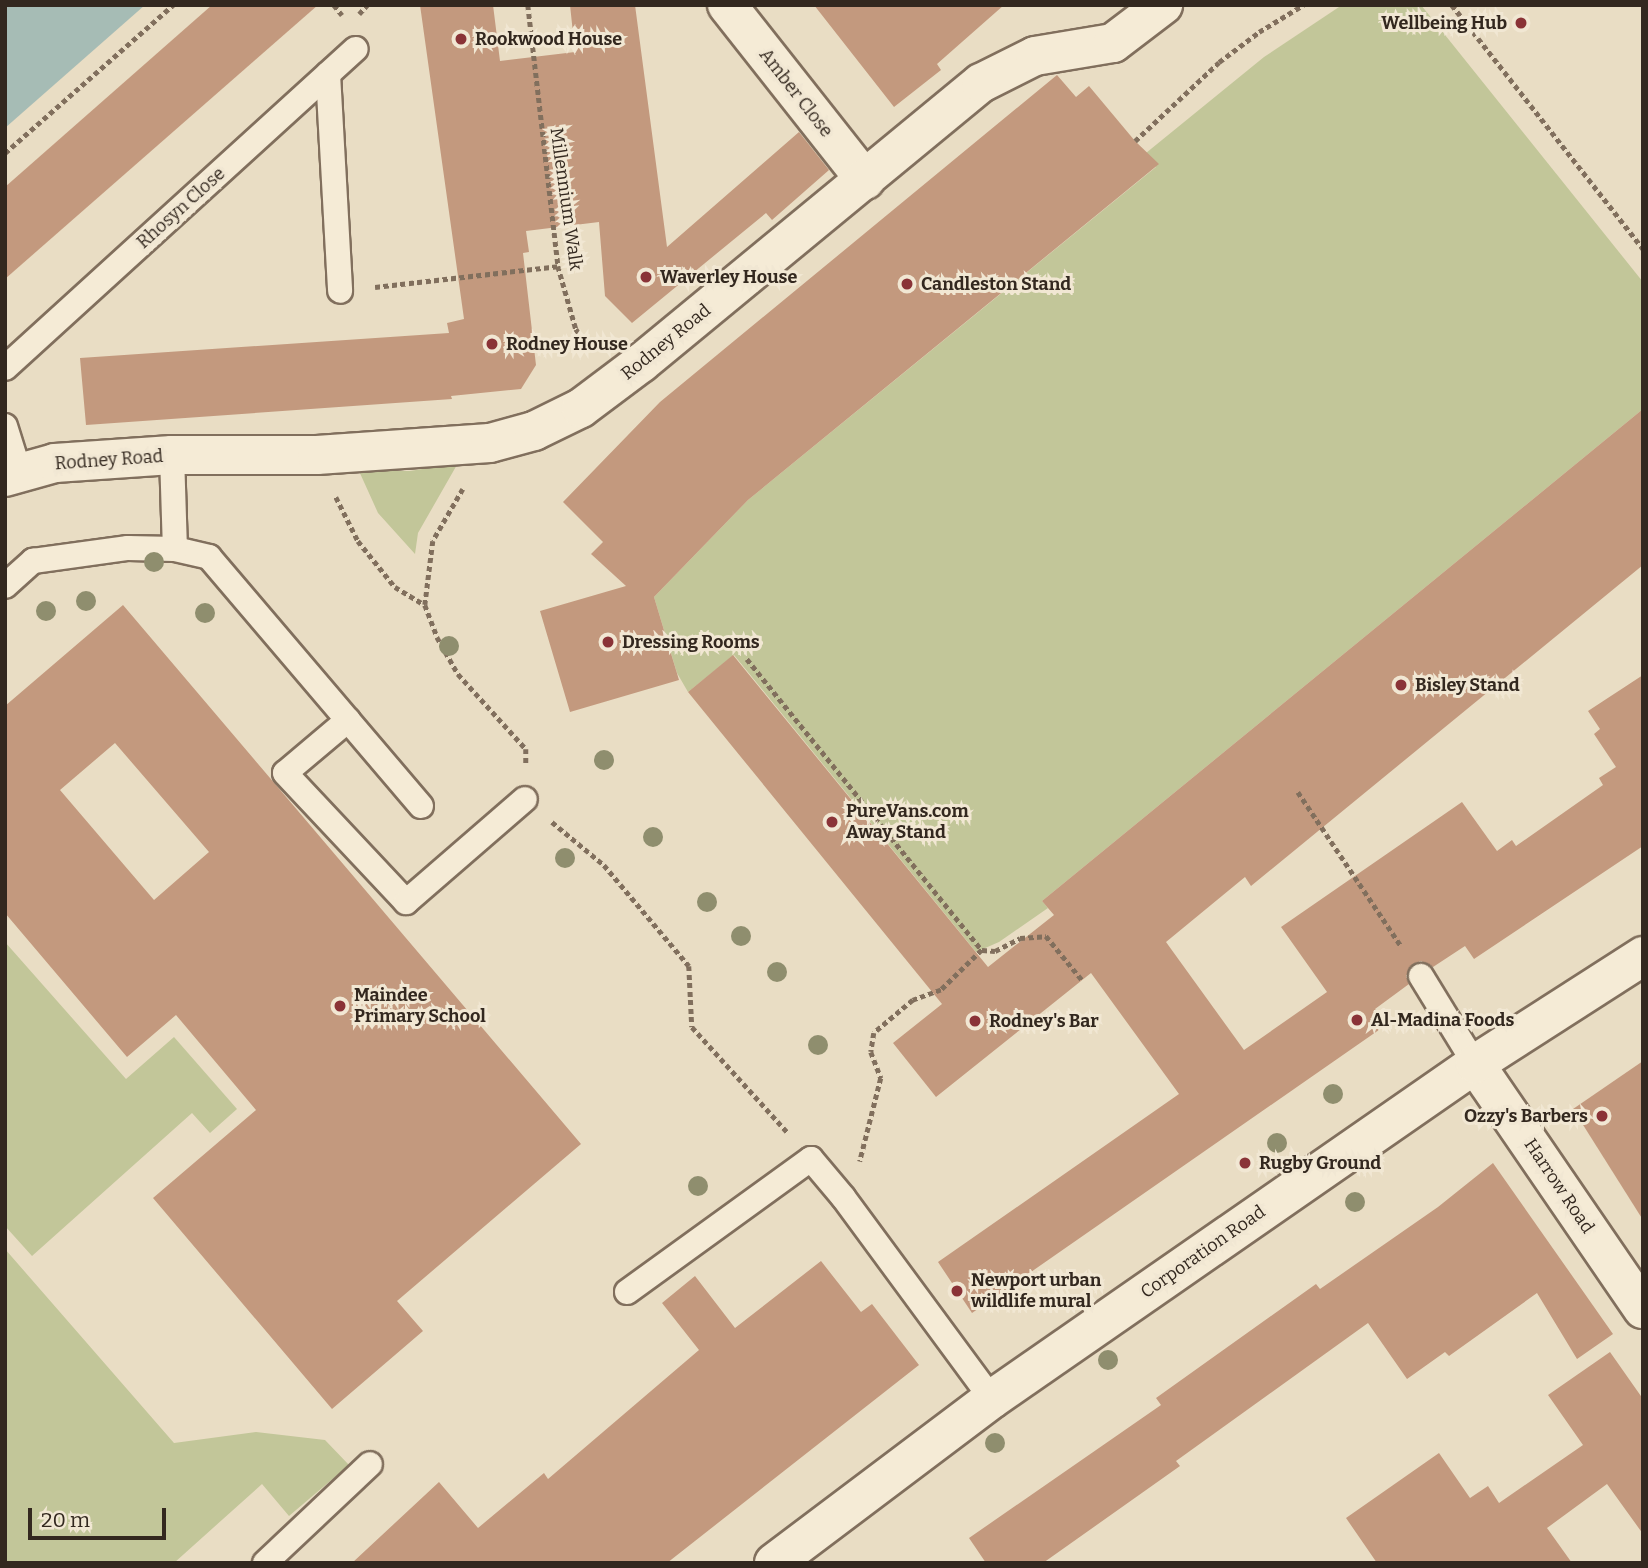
<!DOCTYPE html>
<style>
body{margin:0}
#map{position:relative;width:1648px;height:1568px;overflow:hidden;background:#e9ddc4;font-family:Bitter,serif}
div>[style]{position:absolute}
[style*='--x']{left:calc(var(--x)*1px);top:calc(var(--y)*1px);width:calc(var(--w)*1px);rotate:calc(var(--a)*1deg)}
.green>*{inset:0;background:#c2c699}
.water>*{inset:0;background:#a6bcb5}
.building>*{inset:0;background:#c3997e}
.path>*{height:4.5px;margin-top:-2.25px;transform-origin:0;background:repeating-linear-gradient(90deg,#816f5d 0 5px,transparent 0 8.5px)}
.roads{filter:drop-shadow(2px 0 #816f5d) drop-shadow(-2px 0 #816f5d) drop-shadow(0 2px #816f5d) drop-shadow(0 -2px #816f5d)}
.lane>*{height:24px;margin:-12px;padding:0 12px;transform-origin:12px;border-radius:12px;background:#f5ebd6}
.street>*{height:38px;margin:-19px;padding:0 19px;transform-origin:19px;border-radius:19px;background:#f5ebd6}
.secondary>*{height:38px;margin:-19px;padding:0 19px;transform-origin:19px;border-radius:19px;background:#f5ebd6}
.trees>*{width:20px;height:20px;margin:-10px;border-radius:50%;background:#8f8e6e}
.dots>*{width:19px;height:19px;translate:-50% -50%;box-sizing:border-box;border:4px solid #f1e7d3;border-radius:50%}
span{translate:-50% -50%;white-space:nowrap;text-align:center;line-height:1.15;-webkit-text-stroke:6px #f1e7d3;paint-order:stroke}
.poi-label{font-size:18px;color:#33281f;font-weight:700}
.right{translate:-100% -50%;text-align:right}
.left{translate:0 -50%;text-align:left}
.street-label{font-size:18px;color:#33281f}
.frame{position:absolute;inset:0;border:7px solid #33281f;pointer-events:none}
.scale{position:absolute;left:28px;top:1508px;width:138px;height:32px;box-sizing:border-box;border:4px solid #33281f;border-top:0;padding-left:9px;font-size:21px;line-height:24px;white-space:nowrap;color:#33281f;-webkit-text-stroke:5px #f1e7d3;paint-order:stroke}
</style>
<div id="map">
<div class="green">
<div style="clip-path:polygon(1342px 5px,1421px 5px,1643px 282px,1643px 409px,1042px 901px,1048px 908px,999px 942px,976px 952px,734px 655px,688px 692px,677px 673px,654px 597px,748px 500px,1156px 167px,1146px 153px,1264px 57px)"></div>
<div style="clip-path:polygon(458px 463px,418px 533px,415px 554px,378px 513px,359px 471px,410px 471px)"></div>
<div style="clip-path:polygon(5px 942px,126px 1079px,174px 1037px,237px 1109px,210px 1133px,192px 1113px,32px 1256px,5px 1226px)"></div>
<div style="clip-path:polygon(5px 1249px,174px 1443px,256px 1432px,325px 1440px,349px 1465px,289px 1516px,262px 1484px,174px 1563px,5px 1563px)"></div>
</div>
<div class="water">
<div style="clip-path:polygon(5px 5px,145px 5px,5px 128px)"></div>
</div>
<div class="building">
<div style="clip-path:polygon(212px 5px,318px 5px,5px 279px,5px 187px)"></div>
<div style="clip-path:polygon(420px 5px,493px 5px,500px 61px,575px 52px,570px 5px,635px 5px,667px 247px,799px 132px,829px 170px,772px 220px,766px 213px,632px 323px,605px 296px,599px 222px,526px 231px,529px 252px,523px 253px,536px 365px,521px 389px,451px 396px,452px 399px,86px 425px,80px 358px,449px 333px,447px 323px,464px 319px)"></div>
<div style="clip-path:polygon(814px 5px,1004px 5px,937px 64px,941px 70px,894px 107px)"></div>
<div style="clip-path:polygon(1057px 75px,1076px 97px,1089px 86px,1135px 141px,1159px 164px,748px 500px,654px 597px,679px 680px,570px 712px,540px 611px,626px 586px,591px 554px,603px 542px,563px 502px,660px 402px)"></div>
<div style="clip-path:polygon(1643px 409px,1643px 565px,1251px 886px,1245px 877px,1166px 942px,1244px 1050px,1327px 992px,1281px 927px,1462px 802px,1497px 851px,1512px 840px,1516px 846px,1603px 785px,1599px 778px,1616px 767px,1594px 734px,1600px 729px,1588px 711px,1643px 675px,1643px 846px,1474px 959px,1465px 946px,1433px 967px,1421px 961px,1413px 964px,1406px 976px,1409px 984px,1375px 1009px,1386px 1025px,972px 1313px,938px 1262px,1179px 1094px,1091px 973px,936px 1097px,893px 1043px,942px 1004px,688px 692px,733px 655px,988px 967px,1054px 915px,1042px 901px)"></div>
<div style="clip-path:polygon(evenodd,123px 605px,581px 1144px,397px 1301px,423px 1331px,332px 1409px,153px 1198px,256px 1110px,176px 1015px,127px 1057px,5px 913px,5px 706px,123px 605px,115px 743px,209px 852px,154px 900px,60px 790px,115px 743px)"></div>
<div style="clip-path:polygon(1643px 1061px,1643px 1220px,1573px 1109px)"></div>
<div style="clip-path:polygon(1493px 1163px,1613px 1334px,1577px 1359px,1537px 1293px,1449px 1356px,1445px 1352px,1407px 1379px,1368px 1323px,1176px 1461px,1180px 1466px,1043px 1563px,986px 1563px,969px 1538px,1161px 1405px,1156px 1398px,1316px 1284px,1320px 1289px,1438px 1207px)"></div>
<div style="clip-path:polygon(821px 1261px,861px 1312px,872px 1304px,919px 1365px,667px 1563px,352px 1563px,439px 1482px,478px 1528px,544px 1473px,548px 1479px,699px 1350px,662px 1303px,695px 1276px,735px 1328px)"></div>
<div style="clip-path:polygon(1610px 1352px,1643px 1399px,1643px 1534px,1607px 1484px,1547px 1528px,1572px 1563px,1377px 1563px,1346px 1518px,1439px 1453px,1470px 1498px,1488px 1486px,1499px 1503px,1583px 1445px,1548px 1395px)"></div>
</div>
<div class="path">
<div style="--x:334;--y:5;--w:13;--a:51"></div>
<div style="--x:528;--y:5;--w:263;--a:83.4"></div>
<div style="--x:558;--y:266;--w:66;--a:74.1"></div>
<div style="--x:576;--y:329;--w:24;--a:57"></div>
<div style="--x:1452;--y:5;--w:310;--a:51.9"></div>
<div style="--x:359;--y:14;--w:12;--a:-48"></div>
<div style="--x:1135;--y:141;--w:115;--a:-43.2"></div>
<div style="--x:1219;--y:62;--w:50;--a:-36.9"></div>
<div style="--x:1259;--y:32;--w:52;--a:-31.5"></div>
<div style="--x:5;--y:153;--w:224;--a:-41.4"></div>
<div style="--x:375;--y:287;--w:184;--a:-6.5"></div>
<div style="--x:463;--y:489;--w:60;--a:120"></div>
<div style="--x:433;--y:541;--w:64;--a:97.1"></div>
<div style="--x:425;--y:605;--w:34;--a:69"></div>
<div style="--x:437;--y:637;--w:43;--a:60.4"></div>
<div style="--x:458;--y:674;--w:101;--a:47.8"></div>
<div style="--x:526;--y:749;--w:14;--a:90"></div>
<div style="--x:336;--y:497;--w:49;--a:63.4"></div>
<div style="--x:358;--y:541;--w:59;--a:51.2"></div>
<div style="--x:395;--y:587;--w:35;--a:31"></div>
<div style="--x:747;--y:659;--w:374;--a:51.1"></div>
<div style="--x:982;--y:950;--w:57;--a:135.7"></div>
<div style="--x:941;--y:990;--w:30;--a:160"></div>
<div style="--x:913;--y:1000;--w:51;--a:139.8"></div>
<div style="--x:874;--y:1033;--w:19;--a:99"></div>
<div style="--x:871;--y:1052;--w:28;--a:69"></div>
<div style="--x:881;--y:1078;--w:86;--a:104.2"></div>
<div style="--x:1298;--y:792;--w:185;--a:56.2"></div>
<div style="--x:552;--y:822;--w:67;--a:39.6"></div>
<div style="--x:604;--y:865;--w:132;--a:49.9"></div>
<div style="--x:689;--y:966;--w:61;--a:87.2"></div>
<div style="--x:692;--y:1027;--w:143;--a:47.8"></div>
<div style="--x:982;--y:950;--w:13;--a:4"></div>
<div style="--x:995;--y:951;--w:28;--a:-27"></div>
<div style="--x:1020;--y:938;--w:26;--a:-4"></div>
<div style="--x:1046;--y:936;--w:58;--a:50.6"></div>
</div>
<div class="roads">
<div class="lane">
<div style="--x:328;--y:74;--w:217;--a:86.8"></div>
<div style="--x:5;--y:368;--w:474;--a:-42.3"></div>
<div style="--x:5;--y:426;--w:47;--a:72.7"></div>
<div style="--x:172;--y:455;--w:94;--a:88.2"></div>
<div style="--x:175;--y:549;--w:35;--a:13"></div>
<div style="--x:209;--y:557;--w:327;--a:49.6"></div>
<div style="--x:5;--y:586;--w:38;--a:-42"></div>
<div style="--x:33;--y:561;--w:96;--a:-7.8"></div>
<div style="--x:128;--y:548;--w:47;--a:1.2"></div>
<div style="--x:348;--y:720;--w:82;--a:139.9"></div>
<div style="--x:285;--y:773;--w:177;--a:46.8"></div>
<div style="--x:406;--y:902;--w:157;--a:-40.9"></div>
<div style="--x:1421;--y:976;--w:103;--a:58.5"></div>
<div style="--x:627;--y:1292;--w:227;--a:-35.9"></div>
<div style="--x:811;--y:1159;--w:50;--a:49.9"></div>
<div style="--x:843;--y:1197;--w:251;--a:53.6"></div>
<div style="--x:265;--y:1563;--w:144;--a:-43.3"></div>
</div>
<div class="street">
<div style="--x:727;--y:5;--w:223;--a:51.7"></div>
<div style="--x:5;--y:477;--w:52;--a:-15.6"></div>
<div style="--x:55;--y:463;--w:117;--a:-3.9"></div>
<div style="--x:172;--y:455;--w:145;--a:0"></div>
<div style="--x:317;--y:455;--w:173;--a:-4"></div>
<div style="--x:490;--y:443;--w:46;--a:-15.3"></div>
<div style="--x:534;--y:431;--w:52;--a:-26.1"></div>
<div style="--x:581;--y:408;--w:75;--a:-36.9"></div>
<div style="--x:641;--y:363;--w:440;--a:-39.5"></div>
<div style="--x:981;--y:83;--w:60;--a:-26.6"></div>
<div style="--x:1035;--y:56;--w:79;--a:-9.5"></div>
<div style="--x:1113;--y:43;--w:63;--a:-37.2"></div>
<div style="--x:1475;--y:1064;--w:297;--a:55.6"></div>
</div>
<div class="secondary">
<div style="--x:774;--y:1563;--w:273;--a:-37"></div>
<div style="--x:992;--y:1399;--w:588;--a:-34.74"></div>
<div style="--x:1475;--y:1064;--w:200;--a:-32.7"></div>
</div>
</div>
<div class="trees">
<div style="left:154px;top:562px"></div>
<div style="left:86px;top:601px"></div>
<div style="left:46px;top:611px"></div>
<div style="left:205px;top:613px"></div>
<div style="left:449px;top:646px"></div>
<div style="left:604px;top:760px"></div>
<div style="left:653px;top:837px"></div>
<div style="left:565px;top:858px"></div>
<div style="left:707px;top:902px"></div>
<div style="left:741px;top:936px"></div>
<div style="left:777px;top:972px"></div>
<div style="left:818px;top:1045px"></div>
<div style="left:1333px;top:1094px"></div>
<div style="left:1277px;top:1143px"></div>
<div style="left:698px;top:1186px"></div>
<div style="left:1355px;top:1202px"></div>
<div style="left:1108px;top:1360px"></div>
<div style="left:995px;top:1443px"></div>
</div>
<div class="dots">
<div style="left:1521px;top:23px;background:#8a3337"></div>
<div style="left:461px;top:39px;background:#8a3337"></div>
<div style="left:646px;top:277px;background:#8a3337"></div>
<div style="left:907px;top:284px;background:#8a3337"></div>
<div style="left:492px;top:344px;background:#8a3337"></div>
<div style="left:608px;top:642px;background:#8a3337"></div>
<div style="left:1401px;top:685px;background:#8a3337"></div>
<div style="left:832px;top:822px;background:#8a3337"></div>
<div style="left:340px;top:1006px;background:#8a3337"></div>
<div style="left:1357px;top:1020px;background:#8a3337"></div>
<div style="left:975px;top:1021px;background:#8a3337"></div>
<div style="left:1602px;top:1116px;background:#8a3337"></div>
<div style="left:1245px;top:1163px;background:#8a3337"></div>
<div style="left:957px;top:1291px;background:#8a3337"></div>
</div>
<div class="poi-label">
<span class="right" style="left:1507px;top:23px">Wellbeing Hub</span>
<span class="left" style="left:475px;top:39px">Rookwood House</span>
<span class="left" style="left:660px;top:277px">Waverley House</span>
<span class="left" style="left:921px;top:284px">Candleston Stand</span>
<span class="left" style="left:506px;top:344px">Rodney House</span>
<span class="left" style="left:622px;top:642px">Dressing Rooms</span>
<span class="left" style="left:1415px;top:685px">Bisley Stand</span>
<span class="left" style="left:846px;top:822px">PureVans.com<br>Away Stand</span>
<span class="left" style="left:354px;top:1006px">Maindee<br>Primary School</span>
<span class="left" style="left:1371px;top:1020px">Al-Madina Foods</span>
<span class="left" style="left:989px;top:1021px">Rodney's Bar</span>
<span class="right" style="left:1588px;top:1116px">Ozzy's Barbers</span>
<span class="left" style="left:1259px;top:1163px">Rugby Ground</span>
<span class="left" style="left:971px;top:1291px">Newport urban<br>wildlife mural</span>
</div>
<div class="street-label">
<span style="left:796px;top:93px;rotate:52deg">Amber Close</span>
<span style="left:566px;top:199px;rotate:82deg">Millennium Walk</span>
<span style="left:181px;top:208px;rotate:-42deg">Rhosyn Close</span>
<span style="left:666px;top:342px;rotate:-39deg">Rodney Road</span>
<span style="left:109px;top:460px;rotate:-4deg">Rodney Road</span>
<span style="left:1559px;top:1186px;rotate:56deg">Harrow Road</span>
<span style="left:1203px;top:1252px;rotate:-35deg">Corporation Road</span>
</div>
<div class="frame"></div>
<div class="scale">20 m</div>
</div>
